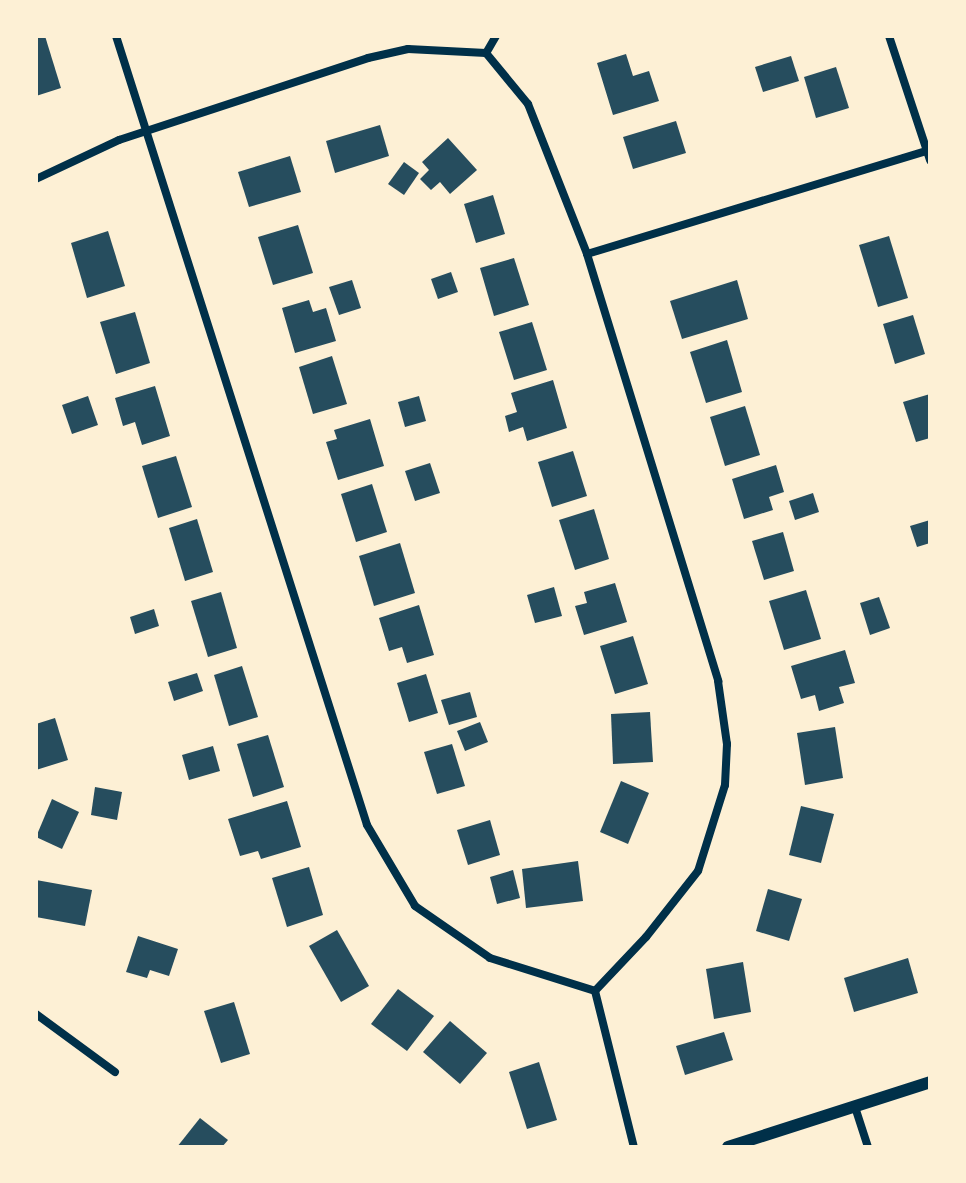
<!DOCTYPE html>
<style>
body{margin:0}
#map{position:relative;width:966px;height:1183px;overflow:hidden;background:#fdf0d5;font-family:"Fira Sans Condensed",sans-serif}
div>[style]{position:absolute}
[style*='--x']{left:calc(var(--x)*1px);top:calc(var(--y)*1px);width:calc(var(--w)*1px);rotate:calc(var(--a)*1deg)}
.building>*{inset:0;background:#264d5e}
.minor>*{height:8px;margin:-4px;padding:0 4px;transform-origin:4px;border-radius:4px;background:#003049}
.tertiary>*{height:12px;margin:-6px;padding:0 6px;transform-origin:6px;border-radius:6px;background:#003049}
span{translate:-50% -50%;white-space:nowrap;text-align:center;line-height:1.15;-webkit-text-stroke:6px #fdf0d5;paint-order:stroke}
.frame{position:absolute;inset:0;border:38px solid #fdf0d5;pointer-events:none}
</style>
<div id="map">
<div class="building">
<div style="clip-path:polygon(36px 36px,45px 36px,61px 88px,36px 96px)"></div>
<div style="clip-path:polygon(626px 54px,633px 76px,649px 71px,659px 101px,613px 115px,597px 63px)"></div>
<div style="clip-path:polygon(791px 56px,799px 81px,763px 92px,755px 67px)"></div>
<div style="clip-path:polygon(836px 67px,849px 108px,816px 118px,804px 77px)"></div>
<div style="clip-path:polygon(676px 121px,686px 153px,633px 169px,623px 137px)"></div>
<div style="clip-path:polygon(380px 125px,389px 156px,335px 173px,326px 141px)"></div>
<div style="clip-path:polygon(448px 138px,477px 170px,450px 194px,440px 182px,431px 190px,420px 179px,429px 170px,422px 162px)"></div>
<div style="clip-path:polygon(290px 156px,301px 192px,249px 207px,238px 172px)"></div>
<div style="clip-path:polygon(404px 162px,419px 173px,404px 195px,388px 184px)"></div>
<div style="clip-path:polygon(493px 195px,505px 234px,476px 243px,464px 204px)"></div>
<div style="clip-path:polygon(298px 225px,313px 273px,273px 285px,258px 237px)"></div>
<div style="clip-path:polygon(108px 231px,125px 286px,87px 298px,71px 243px)"></div>
<div style="clip-path:polygon(889px 236px,908px 298px,878px 307px,859px 245px)"></div>
<div style="clip-path:polygon(514px 258px,529px 305px,494px 316px,480px 268px)"></div>
<div style="clip-path:polygon(451px 272px,458px 292px,438px 299px,431px 279px)"></div>
<div style="clip-path:polygon(352px 280px,361px 308px,339px 315px,329px 287px)"></div>
<div style="clip-path:polygon(737px 280px,748px 319px,682px 339px,670px 301px)"></div>
<div style="clip-path:polygon(309px 300px,313px 312px,326px 308px,336px 341px,295px 353px,282px 308px)"></div>
<div style="clip-path:polygon(135px 312px,150px 363px,116px 374px,100px 322px)"></div>
<div style="clip-path:polygon(913px 315px,925px 354px,895px 364px,883px 324px)"></div>
<div style="clip-path:polygon(532px 322px,547px 370px,514px 380px,499px 332px)"></div>
<div style="clip-path:polygon(727px 340px,742px 392px,706px 403px,690px 352px)"></div>
<div style="clip-path:polygon(332px 356px,347px 404px,313px 414px,299px 367px)"></div>
<div style="clip-path:polygon(553px 380px,567px 428px,527px 441px,523px 427px,509px 432px,505px 416px,517px 412px,511px 393px)"></div>
<div style="clip-path:polygon(155px 386px,170px 436px,142px 445px,135px 422px,123px 426px,115px 398px)"></div>
<div style="clip-path:polygon(930px 394px,930px 438px,916px 442px,903px 402px)"></div>
<div style="clip-path:polygon(88px 396px,98px 425px,72px 434px,62px 405px)"></div>
<div style="clip-path:polygon(419px 396px,426px 421px,405px 427px,398px 402px)"></div>
<div style="clip-path:polygon(745px 406px,760px 455px,725px 466px,710px 417px)"></div>
<div style="clip-path:polygon(370px 419px,384px 466px,338px 480px,326px 442px,337px 439px,334px 430px)"></div>
<div style="clip-path:polygon(573px 451px,587px 496px,552px 507px,538px 462px)"></div>
<div style="clip-path:polygon(176px 456px,192px 507px,158px 518px,142px 466px)"></div>
<div style="clip-path:polygon(430px 463px,440px 493px,415px 501px,405px 471px)"></div>
<div style="clip-path:polygon(776px 465px,784px 492px,769px 497px,773px 510px,744px 519px,732px 479px)"></div>
<div style="clip-path:polygon(372px 484px,387px 532px,356px 542px,341px 494px)"></div>
<div style="clip-path:polygon(813px 493px,819px 512px,795px 520px,789px 501px)"></div>
<div style="clip-path:polygon(594px 509px,609px 559px,575px 570px,559px 520px)"></div>
<div style="clip-path:polygon(197px 519px,213px 572px,185px 581px,169px 528px)"></div>
<div style="clip-path:polygon(930px 520px,930px 543px,917px 547px,910px 526px)"></div>
<div style="clip-path:polygon(783px 532px,794px 571px,764px 580px,752px 541px)"></div>
<div style="clip-path:polygon(400px 543px,415px 593px,374px 606px,359px 556px)"></div>
<div style="clip-path:polygon(615px 583px,627px 622px,584px 635px,575px 606px,587px 603px,584px 592px)"></div>
<div style="clip-path:polygon(554px 587px,562px 616px,535px 623px,527px 595px)"></div>
<div style="clip-path:polygon(806px 590px,821px 639px,784px 650px,769px 601px)"></div>
<div style="clip-path:polygon(221px 592px,237px 648px,208px 657px,191px 601px)"></div>
<div style="clip-path:polygon(879px 597px,890px 628px,870px 635px,860px 603px)"></div>
<div style="clip-path:polygon(419px 605px,434px 655px,407px 663px,402px 647px,389px 651px,379px 618px)"></div>
<div style="clip-path:polygon(154px 609px,159px 626px,135px 634px,130px 617px)"></div>
<div style="clip-path:polygon(633px 636px,648px 684px,615px 694px,600px 646px)"></div>
<div style="clip-path:polygon(845px 650px,855px 683px,839px 687px,844px 703px,819px 711px,815px 695px,801px 699px,791px 666px)"></div>
<div style="clip-path:polygon(242px 666px,258px 717px,229px 726px,214px 675px)"></div>
<div style="clip-path:polygon(197px 673px,203px 691px,174px 701px,168px 682px)"></div>
<div style="clip-path:polygon(426px 674px,438px 713px,409px 722px,397px 683px)"></div>
<div style="clip-path:polygon(470px 692px,477px 717px,449px 725px,441px 700px)"></div>
<div style="clip-path:polygon(650px 712px,653px 762px,613px 764px,611px 714px)"></div>
<div style="clip-path:polygon(55px 718px,68px 760px,36px 770px,36px 724px)"></div>
<div style="clip-path:polygon(480px 722px,488px 742px,465px 751px,457px 731px)"></div>
<div style="clip-path:polygon(835px 727px,843px 778px,805px 785px,797px 733px)"></div>
<div style="clip-path:polygon(268px 735px,284px 787px,253px 797px,237px 744px)"></div>
<div style="clip-path:polygon(452px 744px,465px 786px,437px 794px,424px 752px)"></div>
<div style="clip-path:polygon(213px 746px,220px 771px,189px 780px,182px 755px)"></div>
<div style="clip-path:polygon(621px 781px,649px 793px,628px 844px,600px 832px)"></div>
<div style="clip-path:polygon(95px 787px,122px 792px,117px 820px,91px 815px)"></div>
<div style="clip-path:polygon(52px 799px,79px 812px,62px 849px,36px 837px)"></div>
<div style="clip-path:polygon(287px 801px,301px 847px,261px 859px,258px 851px,240px 856px,228px 819px)"></div>
<div style="clip-path:polygon(801px 806px,834px 814px,821px 863px,789px 855px)"></div>
<div style="clip-path:polygon(490px 820px,500px 855px,468px 865px,457px 830px)"></div>
<div style="clip-path:polygon(578px 861px,583px 901px,526px 908px,522px 869px)"></div>
<div style="clip-path:polygon(309px 867px,323px 915px,287px 927px,272px 878px)"></div>
<div style="clip-path:polygon(513px 870px,520px 898px,497px 904px,490px 877px)"></div>
<div style="clip-path:polygon(36px 880px,92px 890px,85px 926px,36px 917px)"></div>
<div style="clip-path:polygon(768px 889px,802px 899px,789px 941px,756px 931px)"></div>
<div style="clip-path:polygon(337px 930px,369px 986px,341px 1002px,309px 946px)"></div>
<div style="clip-path:polygon(138px 936px,178px 949px,169px 976px,150px 970px,147px 978px,126px 972px)"></div>
<div style="clip-path:polygon(908px 958px,918px 993px,854px 1012px,844px 978px)"></div>
<div style="clip-path:polygon(743px 962px,751px 1012px,714px 1019px,706px 969px)"></div>
<div style="clip-path:polygon(398px 989px,434px 1016px,407px 1051px,371px 1024px)"></div>
<div style="clip-path:polygon(234px 1002px,250px 1054px,221px 1063px,204px 1011px)"></div>
<div style="clip-path:polygon(450px 1021px,487px 1053px,460px 1084px,423px 1052px)"></div>
<div style="clip-path:polygon(724px 1032px,733px 1060px,685px 1075px,676px 1046px)"></div>
<div style="clip-path:polygon(539px 1062px,557px 1120px,527px 1129px,509px 1072px)"></div>
<div style="clip-path:polygon(200px 1118px,228px 1140px,222px 1147px,177px 1147px)"></div>
</div>
<div class="minor">
<div style="--x:116;--y:36;--w:828;--a:72.35"></div>
<div style="--x:367;--y:825;--w:94;--a:59.3"></div>
<div style="--x:415;--y:906;--w:91;--a:34.7"></div>
<div style="--x:490;--y:958;--w:110;--a:17.4"></div>
<div style="--x:496;--y:36;--w:20;--a:120"></div>
<div style="--x:486;--y:53;--w:66;--a:50.5"></div>
<div style="--x:528;--y:104;--w:161;--a:68.5"></div>
<div style="--x:587;--y:254;--w:447;--a:72.9"></div>
<div style="--x:718;--y:681;--w:64;--a:81.9"></div>
<div style="--x:727;--y:744;--w:41;--a:92.8"></div>
<div style="--x:725;--y:785;--w:90;--a:107.4"></div>
<div style="--x:698;--y:871;--w:84;--a:128.2"></div>
<div style="--x:646;--y:937;--w:74;--a:133.4"></div>
<div style="--x:595;--y:991;--w:161;--a:76"></div>
<div style="--x:889;--y:36;--w:131;--a:71.7"></div>
<div style="--x:36;--y:179;--w:92;--a:-25.2"></div>
<div style="--x:119;--y:140;--w:262;--a:-18.2"></div>
<div style="--x:368;--y:58;--w:41;--a:-12.7"></div>
<div style="--x:408;--y:49;--w:78;--a:2.9"></div>
<div style="--x:587;--y:254;--w:355;--a:-16.9"></div>
<div style="--x:36;--y:1014;--w:98;--a:36.3"></div>
<div style="--x:855;--y:1107;--w:42;--a:72"></div>
</div>
<div class="tertiary">
<div style="--x:728;--y:1147;--w:212;--a:-17.8"></div>
</div>
<div class="frame"></div>
</div>
